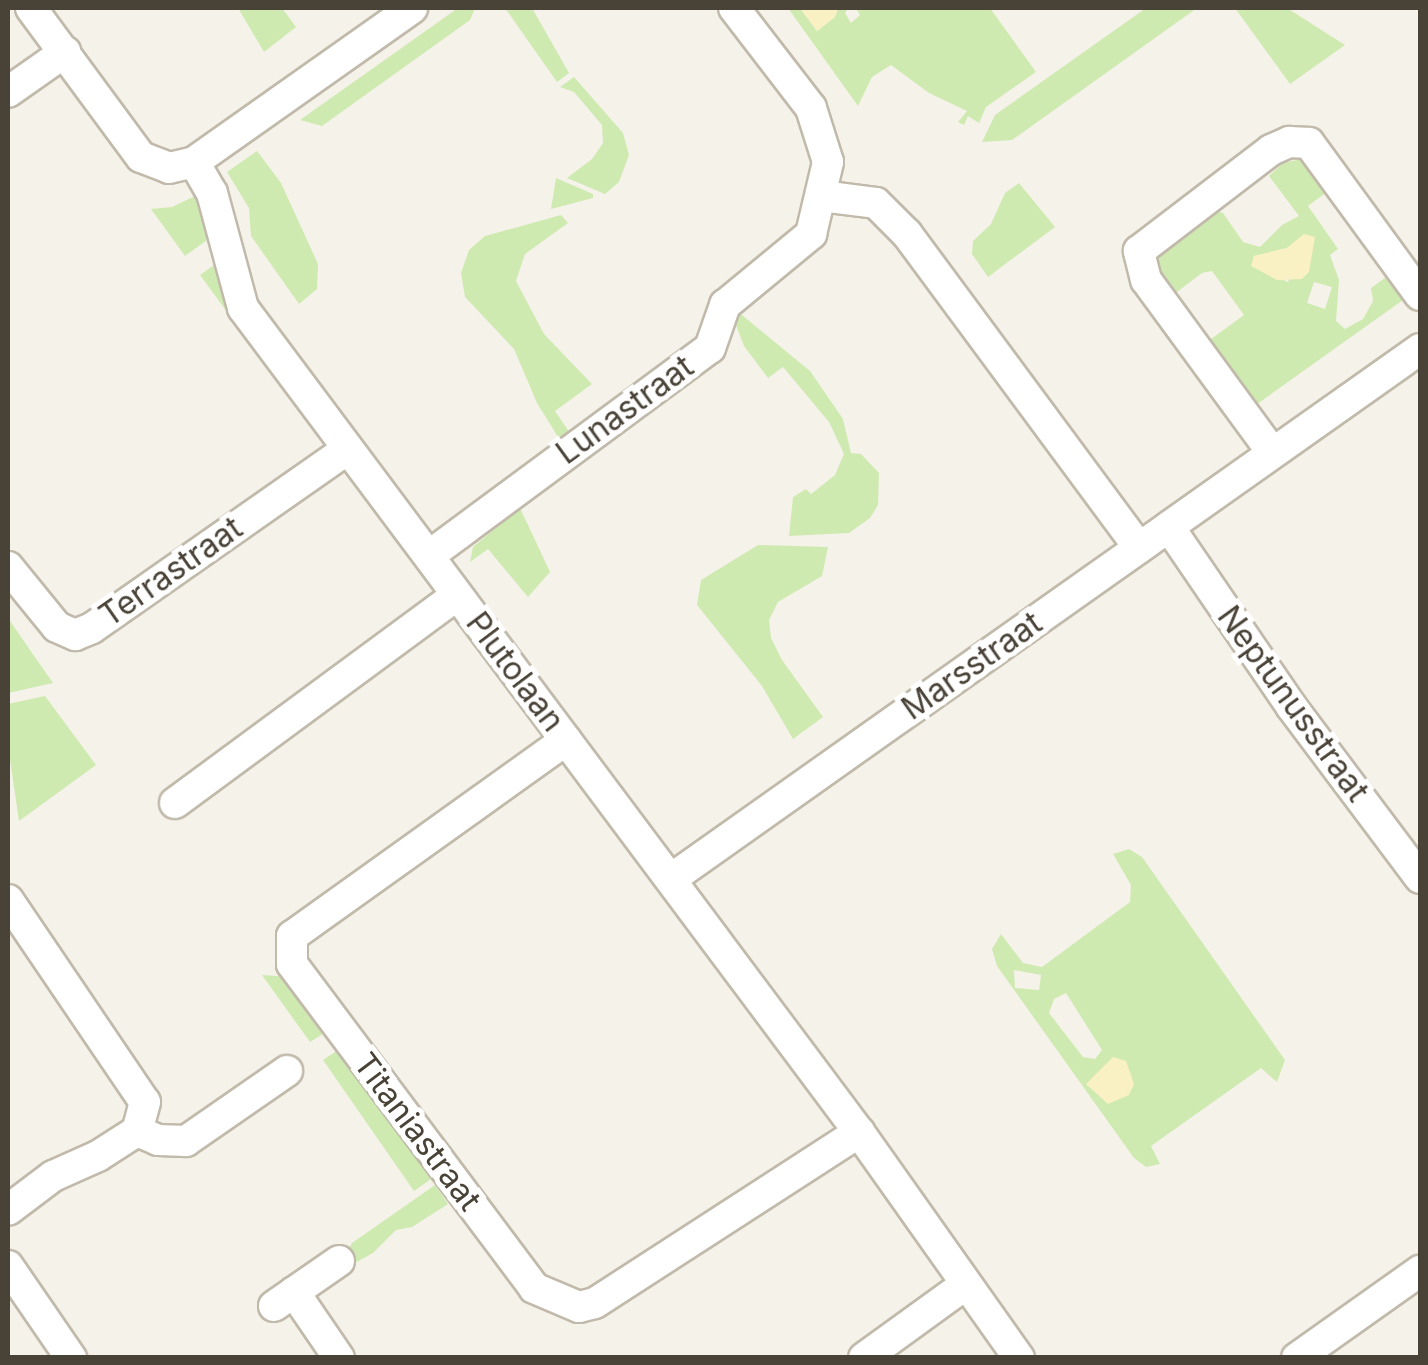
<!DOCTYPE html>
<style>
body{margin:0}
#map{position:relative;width:1428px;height:1365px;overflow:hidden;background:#f5f2e9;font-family:Inter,sans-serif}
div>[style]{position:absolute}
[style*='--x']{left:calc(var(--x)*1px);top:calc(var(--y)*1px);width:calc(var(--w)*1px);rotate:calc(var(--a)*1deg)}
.green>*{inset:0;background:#cfeab1}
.sand>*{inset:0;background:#f9f0c4}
.roads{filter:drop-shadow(2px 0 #c1baab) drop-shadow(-2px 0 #c1baab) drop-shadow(0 2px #c1baab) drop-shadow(0 -2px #c1baab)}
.minor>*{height:30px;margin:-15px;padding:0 15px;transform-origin:15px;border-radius:15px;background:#fff}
span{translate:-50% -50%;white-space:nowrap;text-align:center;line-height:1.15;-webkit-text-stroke:10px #fff;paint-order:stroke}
.street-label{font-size:32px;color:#494237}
.frame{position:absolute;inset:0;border:10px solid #494237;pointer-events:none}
</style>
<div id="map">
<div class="green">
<div style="clip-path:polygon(238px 8px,282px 8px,296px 27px,264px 52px)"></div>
<div style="clip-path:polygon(458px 8px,475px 8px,470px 20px,322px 126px,300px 120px)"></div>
<div style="clip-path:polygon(505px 8px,532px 8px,569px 73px,557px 82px)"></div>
<div style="clip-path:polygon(788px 8px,800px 8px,817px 31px,835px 17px,838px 8px,848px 8px,845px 13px,851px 23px,860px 15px,856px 8px,990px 8px,1036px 72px,986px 107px,979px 123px,968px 116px,964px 125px,958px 122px,967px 111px,929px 93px,891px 65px,872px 77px,858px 106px)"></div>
<div style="clip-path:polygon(1146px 8px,1197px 8px,1012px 140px,982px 142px,995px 115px)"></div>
<div style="clip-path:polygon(1235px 8px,1287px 8px,1345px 45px,1290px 84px)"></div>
<div style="clip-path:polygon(574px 77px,623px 133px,629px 155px,619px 182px,605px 194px,567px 178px,592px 159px,603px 143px,602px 125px,574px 92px,560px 87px)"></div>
<div style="clip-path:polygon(257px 151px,281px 183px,318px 264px,317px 289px,299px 304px,251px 236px,249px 208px,227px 172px)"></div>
<div style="clip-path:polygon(evenodd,1301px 159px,1313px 166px,1328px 191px,1308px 206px,1338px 249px,1330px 255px,1339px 280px,1336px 321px,1345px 329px,1363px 319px,1373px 301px,1371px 288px,1389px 275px,1398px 283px,1394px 286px,1403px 300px,1253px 407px,1207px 342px,1244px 315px,1212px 271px,1202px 273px,1173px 295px,1153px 264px,1156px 256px,1216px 211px,1223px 213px,1243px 242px,1260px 247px,1282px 225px,1299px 216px,1269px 176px,1283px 163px,1301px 159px,1304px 234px,1288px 282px,1251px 266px,1254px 256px,1287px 248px,1304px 234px,1301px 159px,1314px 282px,1332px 287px,1325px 309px,1307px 303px,1314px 282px)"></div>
<div style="clip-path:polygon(556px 178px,593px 194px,593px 198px,551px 209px)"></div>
<div style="clip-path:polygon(1019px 183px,1055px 227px,988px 277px,972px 254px,973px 241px,991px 224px,1005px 193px)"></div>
<div style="clip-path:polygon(195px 196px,207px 210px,214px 235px,185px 256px,151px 209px,172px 207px)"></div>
<div style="clip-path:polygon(561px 215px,568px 223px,525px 254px,516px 281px,544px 334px,592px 384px,555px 411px,572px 436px,563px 445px,537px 403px,514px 349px,465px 297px,461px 273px,469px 250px,485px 236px)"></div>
<div style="clip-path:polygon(217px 263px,232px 301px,230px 316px,200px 275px)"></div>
<div style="clip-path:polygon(737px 311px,810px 371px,843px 419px,851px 453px,861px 454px,879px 473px,878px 505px,870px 518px,849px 533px,789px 536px,793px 497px,806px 489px,811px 494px,835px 475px,844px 454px,829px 422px,783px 367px,768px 378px,744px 346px,736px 325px)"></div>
<div style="clip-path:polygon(520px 508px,550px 572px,528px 597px,488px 549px,470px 562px,473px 547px)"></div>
<div style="clip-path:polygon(758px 545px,828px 547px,822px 576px,778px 602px,769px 620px,771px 638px,782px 660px,823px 717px,793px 739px,762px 686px,697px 605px,701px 580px)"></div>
<div style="clip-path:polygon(8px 618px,30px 650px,53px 683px,8px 693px)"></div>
<div style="clip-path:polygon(45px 696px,96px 765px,19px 821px,8px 746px,8px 704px)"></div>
<div style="clip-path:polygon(evenodd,1129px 849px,1142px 857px,1285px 1060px,1277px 1082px,1261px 1068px,1151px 1146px,1160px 1164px,1146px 1167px,1134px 1158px,997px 966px,992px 949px,1001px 934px,1023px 963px,1042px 967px,1130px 902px,1131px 885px,1113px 854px,1129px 849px,1014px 970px,1041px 975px,1039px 990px,1015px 988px,1014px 970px,1129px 849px,1066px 993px,1102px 1050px,1095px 1059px,1083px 1057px,1049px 1013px,1054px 999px,1066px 993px)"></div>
<div style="clip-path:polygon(262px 975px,291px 977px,326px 1032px,310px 1042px)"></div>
<div style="clip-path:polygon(338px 1050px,431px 1179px,414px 1191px,323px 1060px)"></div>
<div style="clip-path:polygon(435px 1185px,448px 1204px,412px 1227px,396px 1230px,373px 1253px,351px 1265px,347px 1252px,352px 1243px)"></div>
</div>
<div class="sand">
<div style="clip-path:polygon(800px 8px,838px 8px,835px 17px,817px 31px)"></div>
<div style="clip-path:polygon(1304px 234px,1315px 237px,1309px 272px,1302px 279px,1277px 280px,1251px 266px,1254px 256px,1287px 248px)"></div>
<div style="clip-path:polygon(1113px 1057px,1126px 1061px,1134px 1084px,1129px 1095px,1108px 1104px,1086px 1084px)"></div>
</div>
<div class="roads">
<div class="minor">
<div style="--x:31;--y:8;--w:185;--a:53.6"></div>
<div style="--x:141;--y:157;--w:30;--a:21"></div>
<div style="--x:169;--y:168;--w:26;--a:-13"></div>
<div style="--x:194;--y:162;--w:36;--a:60"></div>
<div style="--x:212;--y:193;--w:119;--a:74.9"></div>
<div style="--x:243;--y:308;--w:1029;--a:53.22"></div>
<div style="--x:859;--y:1132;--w:277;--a:54.7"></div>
<div style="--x:8;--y:92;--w:70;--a:-35.1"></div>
<div style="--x:194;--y:162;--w:267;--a:-35.2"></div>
<div style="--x:821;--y:196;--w:55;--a:7.3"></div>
<div style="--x:876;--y:203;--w:44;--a:45"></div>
<div style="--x:907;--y:234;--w:390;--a:53.5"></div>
<div style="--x:1272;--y:452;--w:213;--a:-126.2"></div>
<div style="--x:1146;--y:280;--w:30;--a:-104"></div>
<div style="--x:1139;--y:251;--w:166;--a:-37.4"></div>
<div style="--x:1271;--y:150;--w:20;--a:-24"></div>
<div style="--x:1289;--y:142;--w:20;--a:3"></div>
<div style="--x:1309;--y:143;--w:188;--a:53.9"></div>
<div style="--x:1169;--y:527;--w:217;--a:55.7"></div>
<div style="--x:1291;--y:706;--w:215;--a:53.1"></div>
<div style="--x:430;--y:555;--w:348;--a:-36.5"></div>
<div style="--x:710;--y:348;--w:46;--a:-70.8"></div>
<div style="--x:725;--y:305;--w:112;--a:-39.5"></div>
<div style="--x:811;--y:234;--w:74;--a:-76.7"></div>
<div style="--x:828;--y:162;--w:57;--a:-107.5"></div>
<div style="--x:811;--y:108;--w:126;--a:-127.6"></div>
<div style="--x:8;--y:567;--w:77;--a:50.8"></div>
<div style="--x:57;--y:627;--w:20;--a:24"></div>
<div style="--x:75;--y:635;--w:18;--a:-22"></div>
<div style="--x:92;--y:628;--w:310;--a:-35"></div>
<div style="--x:566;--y:740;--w:337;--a:144.4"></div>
<div style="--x:292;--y:936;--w:28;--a:90"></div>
<div style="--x:292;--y:964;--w:404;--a:53.2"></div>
<div style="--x:534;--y:1288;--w:49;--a:22.9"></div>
<div style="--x:579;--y:1307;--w:16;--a:-14"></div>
<div style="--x:595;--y:1303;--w:315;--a:-32.9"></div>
<div style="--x:175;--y:803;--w:350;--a:-36.4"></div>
<div style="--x:671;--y:879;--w:918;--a:-35.28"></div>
<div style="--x:8;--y:900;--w:244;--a:55.9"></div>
<div style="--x:145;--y:1102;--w:30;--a:105"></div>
<div style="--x:137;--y:1131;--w:46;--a:147.3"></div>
<div style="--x:98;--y:1156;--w:49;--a:156"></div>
<div style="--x:53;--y:1176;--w:56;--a:142.9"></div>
<div style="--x:137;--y:1131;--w:23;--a:23"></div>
<div style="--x:158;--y:1140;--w:28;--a:2"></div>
<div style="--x:186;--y:1141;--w:123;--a:-34.7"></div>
<div style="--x:8;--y:1266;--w:112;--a:55.6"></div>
<div style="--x:294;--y:1292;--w:80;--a:55.7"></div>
<div style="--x:274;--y:1306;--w:79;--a:-34.7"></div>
<div style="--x:864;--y:1358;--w:125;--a:-35.9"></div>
<div style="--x:1297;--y:1358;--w:151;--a:-35.3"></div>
</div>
</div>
<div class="street-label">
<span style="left:625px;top:410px;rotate:-36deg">Lunastraat</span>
<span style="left:171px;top:572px;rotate:-35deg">Terrastraat</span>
<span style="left:972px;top:666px;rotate:-35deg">Marsstraat</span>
<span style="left:515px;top:672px;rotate:53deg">Plutolaan</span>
<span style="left:1293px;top:704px;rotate:54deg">Neptunusstraat</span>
<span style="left:417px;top:1132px;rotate:53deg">Titaniastraat</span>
</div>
<div class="frame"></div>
</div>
